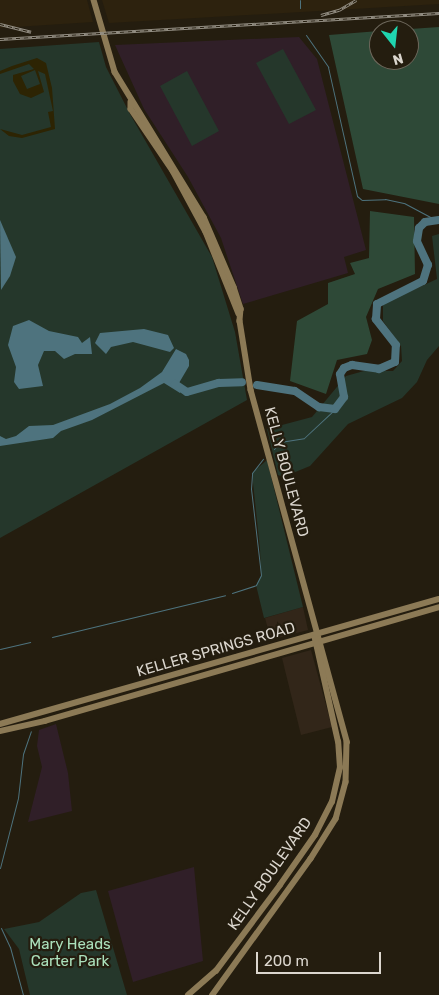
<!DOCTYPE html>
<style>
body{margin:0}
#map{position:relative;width:439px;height:995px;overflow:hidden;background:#241d0f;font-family:Rubik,sans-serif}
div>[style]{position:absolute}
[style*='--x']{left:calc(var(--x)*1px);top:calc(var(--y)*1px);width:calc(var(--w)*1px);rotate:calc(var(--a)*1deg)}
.commercial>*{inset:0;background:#322619}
.built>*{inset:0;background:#2d220e}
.education>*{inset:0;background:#301f28}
.green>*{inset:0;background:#25372b}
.forest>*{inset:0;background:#2e4937}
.sand>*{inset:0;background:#2d2403}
.water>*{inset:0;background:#4e737e}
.stream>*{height:1px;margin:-0.5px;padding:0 0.5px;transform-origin:0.5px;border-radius:0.5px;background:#4e737e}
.river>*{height:8px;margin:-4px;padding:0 4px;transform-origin:4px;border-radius:4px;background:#4e737e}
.secondary>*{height:5.5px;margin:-2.75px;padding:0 2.75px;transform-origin:2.75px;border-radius:2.75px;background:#8c7a56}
.rail>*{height:3px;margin-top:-1.5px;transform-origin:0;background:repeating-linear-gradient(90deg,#241d0f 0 4px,#948f84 0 8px);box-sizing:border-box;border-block:1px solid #948f84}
span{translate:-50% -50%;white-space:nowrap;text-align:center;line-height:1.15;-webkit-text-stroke:4.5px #241d0f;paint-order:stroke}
.street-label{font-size:15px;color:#dbd6ce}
.park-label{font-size:15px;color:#abe0bb}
.north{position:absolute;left:369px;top:20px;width:50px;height:50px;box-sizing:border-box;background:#241d0f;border:1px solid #6d675b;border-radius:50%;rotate:164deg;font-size:14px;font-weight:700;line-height:20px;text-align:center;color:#dbd6ce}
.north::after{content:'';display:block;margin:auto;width:18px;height:22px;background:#1fd5b0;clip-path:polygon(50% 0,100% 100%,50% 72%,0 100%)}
.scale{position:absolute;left:256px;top:952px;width:125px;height:22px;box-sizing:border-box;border:2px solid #dbd6ce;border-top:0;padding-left:6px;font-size:15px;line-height:18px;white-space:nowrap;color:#dbd6ce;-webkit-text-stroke:4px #241d0f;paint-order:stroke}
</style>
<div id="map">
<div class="commercial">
<div style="clip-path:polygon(303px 607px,308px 630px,271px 640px,265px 618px)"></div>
<div style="clip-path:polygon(311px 650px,332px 727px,301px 735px,282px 658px)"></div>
</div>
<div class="built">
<div style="clip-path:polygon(0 0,87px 0,93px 22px,0 28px)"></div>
<div style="clip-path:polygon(102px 0,439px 0,439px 4px,109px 23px)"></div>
</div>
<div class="education">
<div style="clip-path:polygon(299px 37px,317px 59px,366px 250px,344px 257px,348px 273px,243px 304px,221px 238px,188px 177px,144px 109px,115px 45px)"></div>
<div style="clip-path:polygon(56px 724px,68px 773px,72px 811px,28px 822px,42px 767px,37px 746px,39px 730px)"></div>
<div style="clip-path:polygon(194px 867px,203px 961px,133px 982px,108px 891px)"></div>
</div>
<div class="green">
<div style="clip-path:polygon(99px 42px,106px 67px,130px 114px,212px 257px,235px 332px,247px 400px,0 538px,0 49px)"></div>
<div style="clip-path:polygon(283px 49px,316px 110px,289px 124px,256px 63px)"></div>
<div style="clip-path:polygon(187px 71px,219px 131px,192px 146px,160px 86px)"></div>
<div style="clip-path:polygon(439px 234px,439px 346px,427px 360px,417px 382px,402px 398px,348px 424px,310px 466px,283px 477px,278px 475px,267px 429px,312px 417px,346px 376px,364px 371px,393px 371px,402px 361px,401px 346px,383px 321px,383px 304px,437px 279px,432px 236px)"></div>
<div style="clip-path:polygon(267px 460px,303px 607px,264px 618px,256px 585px,261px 575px,260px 549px,252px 473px)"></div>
<div style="clip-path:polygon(96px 890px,127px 995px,30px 995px,19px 949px,4px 929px,39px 922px,81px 893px)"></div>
</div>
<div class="forest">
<div style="clip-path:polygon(439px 27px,439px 204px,363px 189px,329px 35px,379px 31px,379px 60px,409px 60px,409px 30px,396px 30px)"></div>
<div style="clip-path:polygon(370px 211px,414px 217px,415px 274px,378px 289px,366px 317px,372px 340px,367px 354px,337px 360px,326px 394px,290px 381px,297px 321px,328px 304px,328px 283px,355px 274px,350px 263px,369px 258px)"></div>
</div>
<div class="sand">
<div style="clip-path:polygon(evenodd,37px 58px,46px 63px,52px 88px,55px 129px,22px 138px,9px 136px,0 129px,22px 135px,51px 127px,48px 112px,53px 111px,45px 74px,38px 71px,44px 92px,31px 98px,20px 94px,13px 81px,13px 75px,34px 69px,29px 64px,0 74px,0 71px,12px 66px,37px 58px,35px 70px,40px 84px,27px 89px,21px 76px,35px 70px)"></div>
</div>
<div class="water">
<div style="clip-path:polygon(0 220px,16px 257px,10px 276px,1px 290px)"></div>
<div style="clip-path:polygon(29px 320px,49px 331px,78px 337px,82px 343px,90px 337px,92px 354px,75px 354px,64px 359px,55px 351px,44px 351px,38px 365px,43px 386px,19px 389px,14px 382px,16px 367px,8px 345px,13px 326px)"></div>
<div style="clip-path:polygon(144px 329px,168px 335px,174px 348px,170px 352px,133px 342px,111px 347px,106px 354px,95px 343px,100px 333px)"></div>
<div style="clip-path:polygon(176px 349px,186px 354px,189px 360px,189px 366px,179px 383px,183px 387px,180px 393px,164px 383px,92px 420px,61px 431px,53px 438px,0 446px,0 436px,6px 439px,16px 436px,29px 426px,53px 425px,110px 404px,140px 388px,162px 372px)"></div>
</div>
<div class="stream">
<div style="--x:300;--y:8;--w:8;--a:-90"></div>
<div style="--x:306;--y:35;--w:39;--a:55"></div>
<div style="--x:328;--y:67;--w:132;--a:77.3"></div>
<div style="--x:357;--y:196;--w:6;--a:39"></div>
<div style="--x:362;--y:200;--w:23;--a:-2"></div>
<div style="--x:385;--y:199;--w:19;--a:12"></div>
<div style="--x:404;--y:203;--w:34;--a:28"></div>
<div style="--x:274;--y:449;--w:9;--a:-49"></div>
<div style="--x:280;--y:442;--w:24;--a:-9"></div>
<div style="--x:304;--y:438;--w:42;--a:-43.1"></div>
<div style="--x:232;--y:593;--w:25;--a:-18"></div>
<div style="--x:256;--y:585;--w:11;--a:-63"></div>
<div style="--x:261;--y:575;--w:87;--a:-96.6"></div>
<div style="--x:251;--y:489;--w:16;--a:-86"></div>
<div style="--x:252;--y:473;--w:18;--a:-52"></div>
<div style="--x:52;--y:637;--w:178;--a:-13.6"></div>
<div style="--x:0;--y:649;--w:31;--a:-13"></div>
<div style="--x:0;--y:868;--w:72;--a:-75.6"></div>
<div style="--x:18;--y:798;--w:44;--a:-83.5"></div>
<div style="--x:23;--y:754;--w:24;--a:-71"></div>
<div style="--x:1;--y:928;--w:21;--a:65"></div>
<div style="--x:10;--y:947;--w:50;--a:74.8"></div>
</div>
<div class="river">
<div style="--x:175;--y:384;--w:14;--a:34"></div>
<div style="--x:187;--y:392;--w:33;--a:-16"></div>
<div style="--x:219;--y:383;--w:23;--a:-2"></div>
<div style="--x:257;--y:385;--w:38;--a:9"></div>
<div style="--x:295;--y:391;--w:29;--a:34"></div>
<div style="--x:319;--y:407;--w:16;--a:7"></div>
<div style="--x:335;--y:409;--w:15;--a:-53"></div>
<div style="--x:344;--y:397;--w:23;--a:-100"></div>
<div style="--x:340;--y:374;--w:7;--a:-56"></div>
<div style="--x:344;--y:368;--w:9;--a:-21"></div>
<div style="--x:352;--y:365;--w:27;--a:8"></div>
<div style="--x:379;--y:369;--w:17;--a:-24"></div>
<div style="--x:395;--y:362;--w:17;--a:-87"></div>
<div style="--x:396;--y:345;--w:33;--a:-128"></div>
<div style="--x:376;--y:319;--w:15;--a:-86"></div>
<div style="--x:377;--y:304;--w:51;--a:-26.6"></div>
<div style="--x:423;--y:281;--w:17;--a:-73"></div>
<div style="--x:428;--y:265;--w:26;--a:-115"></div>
<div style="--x:417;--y:241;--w:13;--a:-81"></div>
<div style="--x:419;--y:228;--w:8;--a:-45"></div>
<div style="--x:425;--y:222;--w:14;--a:-8"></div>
</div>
<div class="secondary">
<div style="--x:94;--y:0;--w:75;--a:73.7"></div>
<div style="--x:115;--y:72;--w:170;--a:58.5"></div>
<div style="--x:204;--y:217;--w:76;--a:66.8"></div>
<div style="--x:234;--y:287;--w:23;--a:72"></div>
<div style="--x:241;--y:309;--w:12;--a:95"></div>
<div style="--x:240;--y:321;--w:70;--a:80.9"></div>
<div style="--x:251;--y:390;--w:365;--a:74.7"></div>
<div style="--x:347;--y:742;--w:40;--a:91.4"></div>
<div style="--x:346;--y:782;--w:38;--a:105"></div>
<div style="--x:336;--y:819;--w:47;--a:122"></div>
<div style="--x:311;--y:859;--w:168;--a:125.8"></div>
<div style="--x:131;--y:102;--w:7;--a:90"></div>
<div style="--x:131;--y:109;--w:75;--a:55.9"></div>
<div style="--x:173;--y:171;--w:69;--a:61.6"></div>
<div style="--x:206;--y:232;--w:88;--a:68.1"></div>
<div style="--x:0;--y:724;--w:456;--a:-15.9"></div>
<div style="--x:0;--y:731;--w:46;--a:-12.5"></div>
<div style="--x:45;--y:721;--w:410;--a:-16.1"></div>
<div style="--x:188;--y:995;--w:37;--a:-41"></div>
<div style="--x:216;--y:971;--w:107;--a:-53.3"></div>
<div style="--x:280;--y:885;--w:61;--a:-55"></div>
<div style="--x:315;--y:835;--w:37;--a:-63"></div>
<div style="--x:332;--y:802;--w:35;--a:-77"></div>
<div style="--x:340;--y:768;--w:26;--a:-94"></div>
<div style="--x:338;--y:742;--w:106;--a:-102.6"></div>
</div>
<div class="rail">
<div style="--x:321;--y:15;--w:19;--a:-16"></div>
<div style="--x:339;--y:10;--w:20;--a:-30"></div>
<div style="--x:0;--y:24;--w:32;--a:14"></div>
<div style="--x:0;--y:39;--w:440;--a:-3.4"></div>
</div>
<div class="street-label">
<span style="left:286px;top:472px;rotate:75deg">KELLY BOULEVARD</span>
<span style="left:216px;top:650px;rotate:-16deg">KELLER SPRINGS ROAD</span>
<span style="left:270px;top:874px;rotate:-55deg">KELLY BOULEVARD</span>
</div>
<div class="park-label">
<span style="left:70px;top:953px">Mary Heads<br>Carter Park</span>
</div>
<div class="north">N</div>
<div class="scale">200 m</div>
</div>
